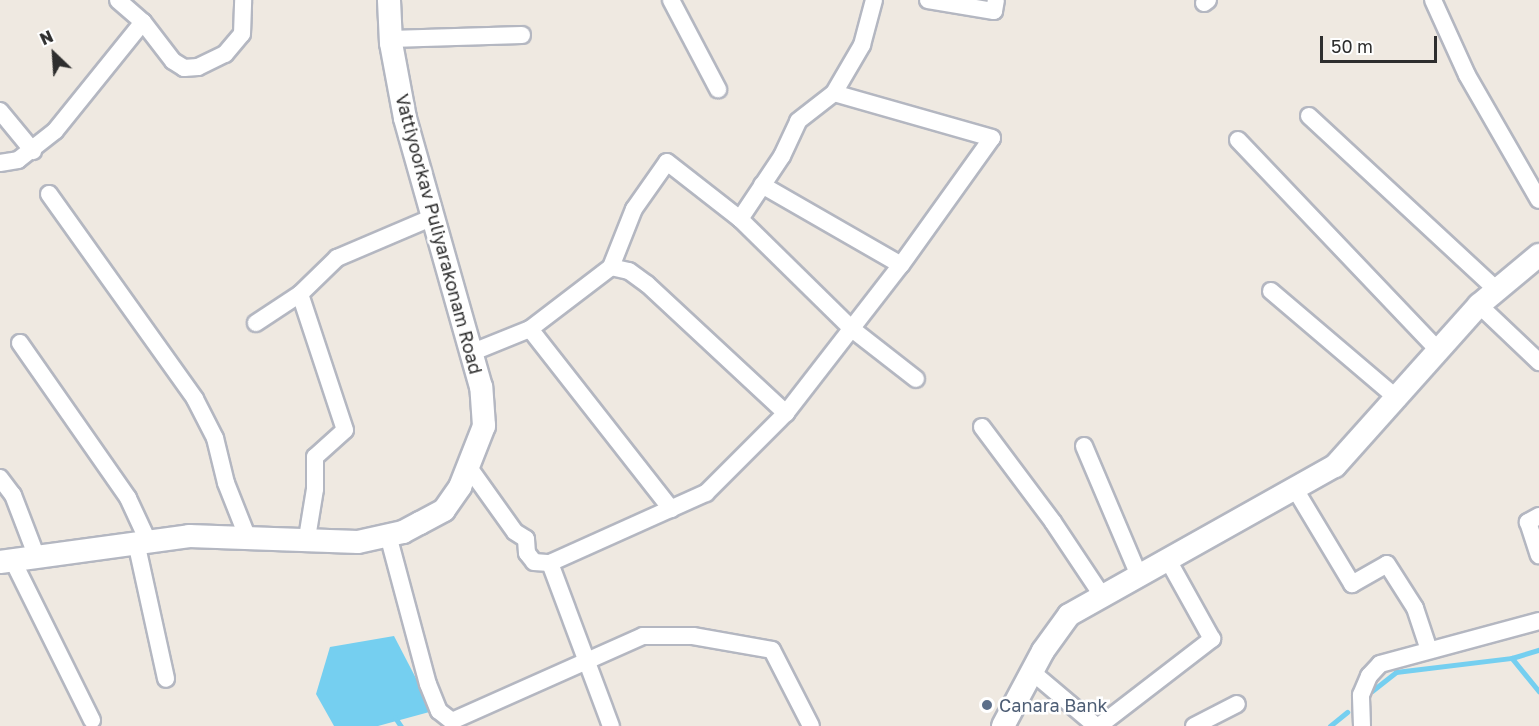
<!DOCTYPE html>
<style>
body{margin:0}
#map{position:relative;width:1539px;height:726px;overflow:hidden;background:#efe9e1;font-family:"Golos Text",sans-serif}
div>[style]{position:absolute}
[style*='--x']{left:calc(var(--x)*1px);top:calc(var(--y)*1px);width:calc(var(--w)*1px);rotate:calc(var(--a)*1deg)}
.water>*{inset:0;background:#75cff0}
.stream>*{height:4.5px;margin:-2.25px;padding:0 2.25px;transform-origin:2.25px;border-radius:2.25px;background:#75cff0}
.roads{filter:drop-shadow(2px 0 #b4b7c1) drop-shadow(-2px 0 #b4b7c1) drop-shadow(0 2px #b4b7c1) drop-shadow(0 -2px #b4b7c1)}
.street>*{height:16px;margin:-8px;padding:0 8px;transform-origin:8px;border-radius:8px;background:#fff}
.secondary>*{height:22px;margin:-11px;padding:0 11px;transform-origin:11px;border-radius:11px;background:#fff}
.dots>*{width:16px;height:16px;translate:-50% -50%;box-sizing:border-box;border:3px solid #fff;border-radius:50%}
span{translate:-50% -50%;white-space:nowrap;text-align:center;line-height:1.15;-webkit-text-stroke:5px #fff;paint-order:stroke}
.street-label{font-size:18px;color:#2e2e2e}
.service-label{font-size:18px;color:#4e5e75}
.left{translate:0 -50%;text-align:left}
.north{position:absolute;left:24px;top:24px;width:60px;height:60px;-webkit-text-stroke:4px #fff;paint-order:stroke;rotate:335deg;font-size:16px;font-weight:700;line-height:24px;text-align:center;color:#2e2e2e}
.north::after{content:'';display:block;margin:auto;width:21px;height:27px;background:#2e2e2e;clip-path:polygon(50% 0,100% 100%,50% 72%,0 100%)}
.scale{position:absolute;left:1320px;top:36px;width:117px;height:27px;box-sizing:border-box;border:3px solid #2e2e2e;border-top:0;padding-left:8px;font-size:18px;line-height:21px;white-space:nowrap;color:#2e2e2e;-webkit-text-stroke:4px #fff;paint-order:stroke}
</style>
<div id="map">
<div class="water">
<div style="clip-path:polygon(394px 636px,433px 711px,378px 726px,334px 726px,316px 694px,330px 647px)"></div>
</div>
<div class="stream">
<div style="--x:1512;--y:658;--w:43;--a:50.7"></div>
<div style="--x:1372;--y:691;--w:31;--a:-38"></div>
<div style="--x:1396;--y:672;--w:117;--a:-6.9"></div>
<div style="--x:1512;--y:658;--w:28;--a:-17"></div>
<div style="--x:395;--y:717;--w:11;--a:56"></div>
<div style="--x:1330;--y:726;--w:22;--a:-39"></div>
</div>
<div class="roads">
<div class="street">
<div style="--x:671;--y:0;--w:101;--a:62.2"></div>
<div style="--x:928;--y:0;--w:67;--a:9.5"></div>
<div style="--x:994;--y:11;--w:11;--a:-80"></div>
<div style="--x:1433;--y:0;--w:82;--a:65.6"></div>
<div style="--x:1467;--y:75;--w:144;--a:60.1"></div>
<div style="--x:1204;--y:3;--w:5;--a:-37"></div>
<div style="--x:143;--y:22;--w:49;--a:52.4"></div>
<div style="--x:173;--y:61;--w:13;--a:32"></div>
<div style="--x:184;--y:68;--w:14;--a:-4"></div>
<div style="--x:198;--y:67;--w:30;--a:-26"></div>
<div style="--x:225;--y:54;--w:26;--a:-50"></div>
<div style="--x:242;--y:34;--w:34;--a:-88"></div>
<div style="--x:390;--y:39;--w:132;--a:-1.7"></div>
<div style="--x:0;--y:111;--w:52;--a:50.5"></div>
<div style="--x:1309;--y:116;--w:255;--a:42.8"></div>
<div style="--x:1238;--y:140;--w:291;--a:46.4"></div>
<div style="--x:0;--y:163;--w:18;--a:-9"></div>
<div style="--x:18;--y:160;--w:47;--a:-38.1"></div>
<div style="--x:55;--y:131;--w:140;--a:-51.1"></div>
<div style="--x:143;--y:22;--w:33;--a:-139"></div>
<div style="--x:762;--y:185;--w:160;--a:29.9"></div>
<div style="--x:49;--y:194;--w:252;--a:54.5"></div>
<div style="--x:195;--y:399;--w:44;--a:62.9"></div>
<div style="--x:215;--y:438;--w:46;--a:76.3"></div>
<div style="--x:226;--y:483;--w:57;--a:68.4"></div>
<div style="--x:740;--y:219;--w:76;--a:-56.3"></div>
<div style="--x:782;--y:156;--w:38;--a:-65"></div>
<div style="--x:798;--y:121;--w:46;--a:-37.9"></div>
<div style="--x:834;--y:93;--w:56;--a:-59.7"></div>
<div style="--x:862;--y:45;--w:47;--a:-75.1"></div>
<div style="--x:611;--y:267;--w:18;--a:13"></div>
<div style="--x:629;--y:271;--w:22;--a:36"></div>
<div style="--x:647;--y:284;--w:190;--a:42.9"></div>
<div style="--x:1271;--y:291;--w:167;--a:40.4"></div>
<div style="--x:1479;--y:305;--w:83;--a:43.5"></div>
<div style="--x:256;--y:323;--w:53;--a:-33.4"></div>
<div style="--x:530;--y:329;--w:229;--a:51.9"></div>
<div style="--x:20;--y:343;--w:189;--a:55.1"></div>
<div style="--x:128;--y:498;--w:47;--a:65.1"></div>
<div style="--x:473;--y:352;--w:61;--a:-22"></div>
<div style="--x:530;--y:329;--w:102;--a:-37.4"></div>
<div style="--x:611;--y:267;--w:62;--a:-68.4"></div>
<div style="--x:634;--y:209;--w:57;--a:-54.9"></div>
<div style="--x:667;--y:162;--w:93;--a:38"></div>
<div style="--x:740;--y:219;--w:157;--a:44.5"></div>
<div style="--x:852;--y:329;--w:81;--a:38"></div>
<div style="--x:982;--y:427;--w:119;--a:53.2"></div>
<div style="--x:1053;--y:522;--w:87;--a:56.3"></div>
<div style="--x:1084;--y:446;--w:138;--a:67"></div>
<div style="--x:470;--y:469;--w:77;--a:54.5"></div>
<div style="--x:515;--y:532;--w:13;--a:32"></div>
<div style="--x:526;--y:539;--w:14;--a:86"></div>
<div style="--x:527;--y:553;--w:11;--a:52"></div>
<div style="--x:534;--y:562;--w:16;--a:4"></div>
<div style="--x:550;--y:563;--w:174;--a:69.5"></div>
<div style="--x:0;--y:478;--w:21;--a:53"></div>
<div style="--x:13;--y:495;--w:64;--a:69"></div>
<div style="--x:1295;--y:489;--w:111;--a:59"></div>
<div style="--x:1352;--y:584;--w:40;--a:-29.7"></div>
<div style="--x:1387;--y:564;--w:52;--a:57.5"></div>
<div style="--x:1415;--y:608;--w:44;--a:71.6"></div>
<div style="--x:1539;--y:516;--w:13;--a:151"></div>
<div style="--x:1528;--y:522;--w:35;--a:72"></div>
<div style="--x:388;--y:535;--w:154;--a:75"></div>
<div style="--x:428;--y:684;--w:29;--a:68"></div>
<div style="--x:439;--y:711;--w:16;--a:38"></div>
<div style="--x:452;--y:721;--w:209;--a:-24"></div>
<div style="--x:643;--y:636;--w:50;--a:0"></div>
<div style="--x:693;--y:636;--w:80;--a:10"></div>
<div style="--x:772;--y:650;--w:85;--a:62.8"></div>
<div style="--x:307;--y:538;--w:50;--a:-80.7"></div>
<div style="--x:315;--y:489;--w:32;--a:-90"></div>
<div style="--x:315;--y:457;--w:40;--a:-42"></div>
<div style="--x:345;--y:430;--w:143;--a:-108.3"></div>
<div style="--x:300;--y:294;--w:52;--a:-44.2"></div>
<div style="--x:337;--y:258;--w:102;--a:-23.1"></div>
<div style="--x:136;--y:542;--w:140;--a:77.6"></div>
<div style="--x:12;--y:559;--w:180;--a:63.6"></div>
<div style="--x:550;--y:563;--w:171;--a:-24.2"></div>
<div style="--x:706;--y:493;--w:113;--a:-45"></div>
<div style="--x:786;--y:413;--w:187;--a:-52.2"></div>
<div style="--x:901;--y:265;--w:156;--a:-54.4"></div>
<div style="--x:992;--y:138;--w:164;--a:-164.1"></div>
<div style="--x:1031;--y:671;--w:85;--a:40.2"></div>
<div style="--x:1099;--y:726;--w:143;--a:-37.6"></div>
<div style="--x:1212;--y:639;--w:93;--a:-119.1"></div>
<div style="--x:1194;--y:726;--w:48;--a:-27.1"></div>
<div style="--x:1362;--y:726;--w:31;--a:-92"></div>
<div style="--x:1361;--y:695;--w:21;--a:-67"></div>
<div style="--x:1369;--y:676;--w:16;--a:-47"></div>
<div style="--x:1380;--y:664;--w:165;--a:-15.1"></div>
</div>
<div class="secondary">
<div style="--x:0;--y:562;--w:191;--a:-7.8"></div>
<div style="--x:189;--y:536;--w:169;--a:2"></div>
<div style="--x:358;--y:542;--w:46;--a:-12.5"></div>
<div style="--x:403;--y:532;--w:19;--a:-28"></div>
<div style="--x:420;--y:523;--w:27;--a:-28"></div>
<div style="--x:444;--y:510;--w:28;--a:-55"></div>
<div style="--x:460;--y:487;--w:66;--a:-68.5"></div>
<div style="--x:484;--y:426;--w:39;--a:-94"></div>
<div style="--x:481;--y:387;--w:280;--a:-105.8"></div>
<div style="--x:405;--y:118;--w:76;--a:-100.6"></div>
<div style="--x:391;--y:43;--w:43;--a:-92.7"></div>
<div style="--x:1003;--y:726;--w:85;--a:-61.9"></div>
<div style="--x:1043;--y:651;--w:44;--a:-54.2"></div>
<div style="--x:1069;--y:615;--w:305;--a:-29.3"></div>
<div style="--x:1335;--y:466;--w:216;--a:-48.2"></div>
<div style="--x:1479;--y:305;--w:78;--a:-39.8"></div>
</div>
</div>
<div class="dots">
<div style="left:987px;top:705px;background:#5c6f8a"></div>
</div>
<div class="street-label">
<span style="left:439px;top:234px;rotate:75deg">Vattiyoorkav Puliyarakonam Road</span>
</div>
<div class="service-label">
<span class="left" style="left:999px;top:705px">Canara Bank</span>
</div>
<div class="north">N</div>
<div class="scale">50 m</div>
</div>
